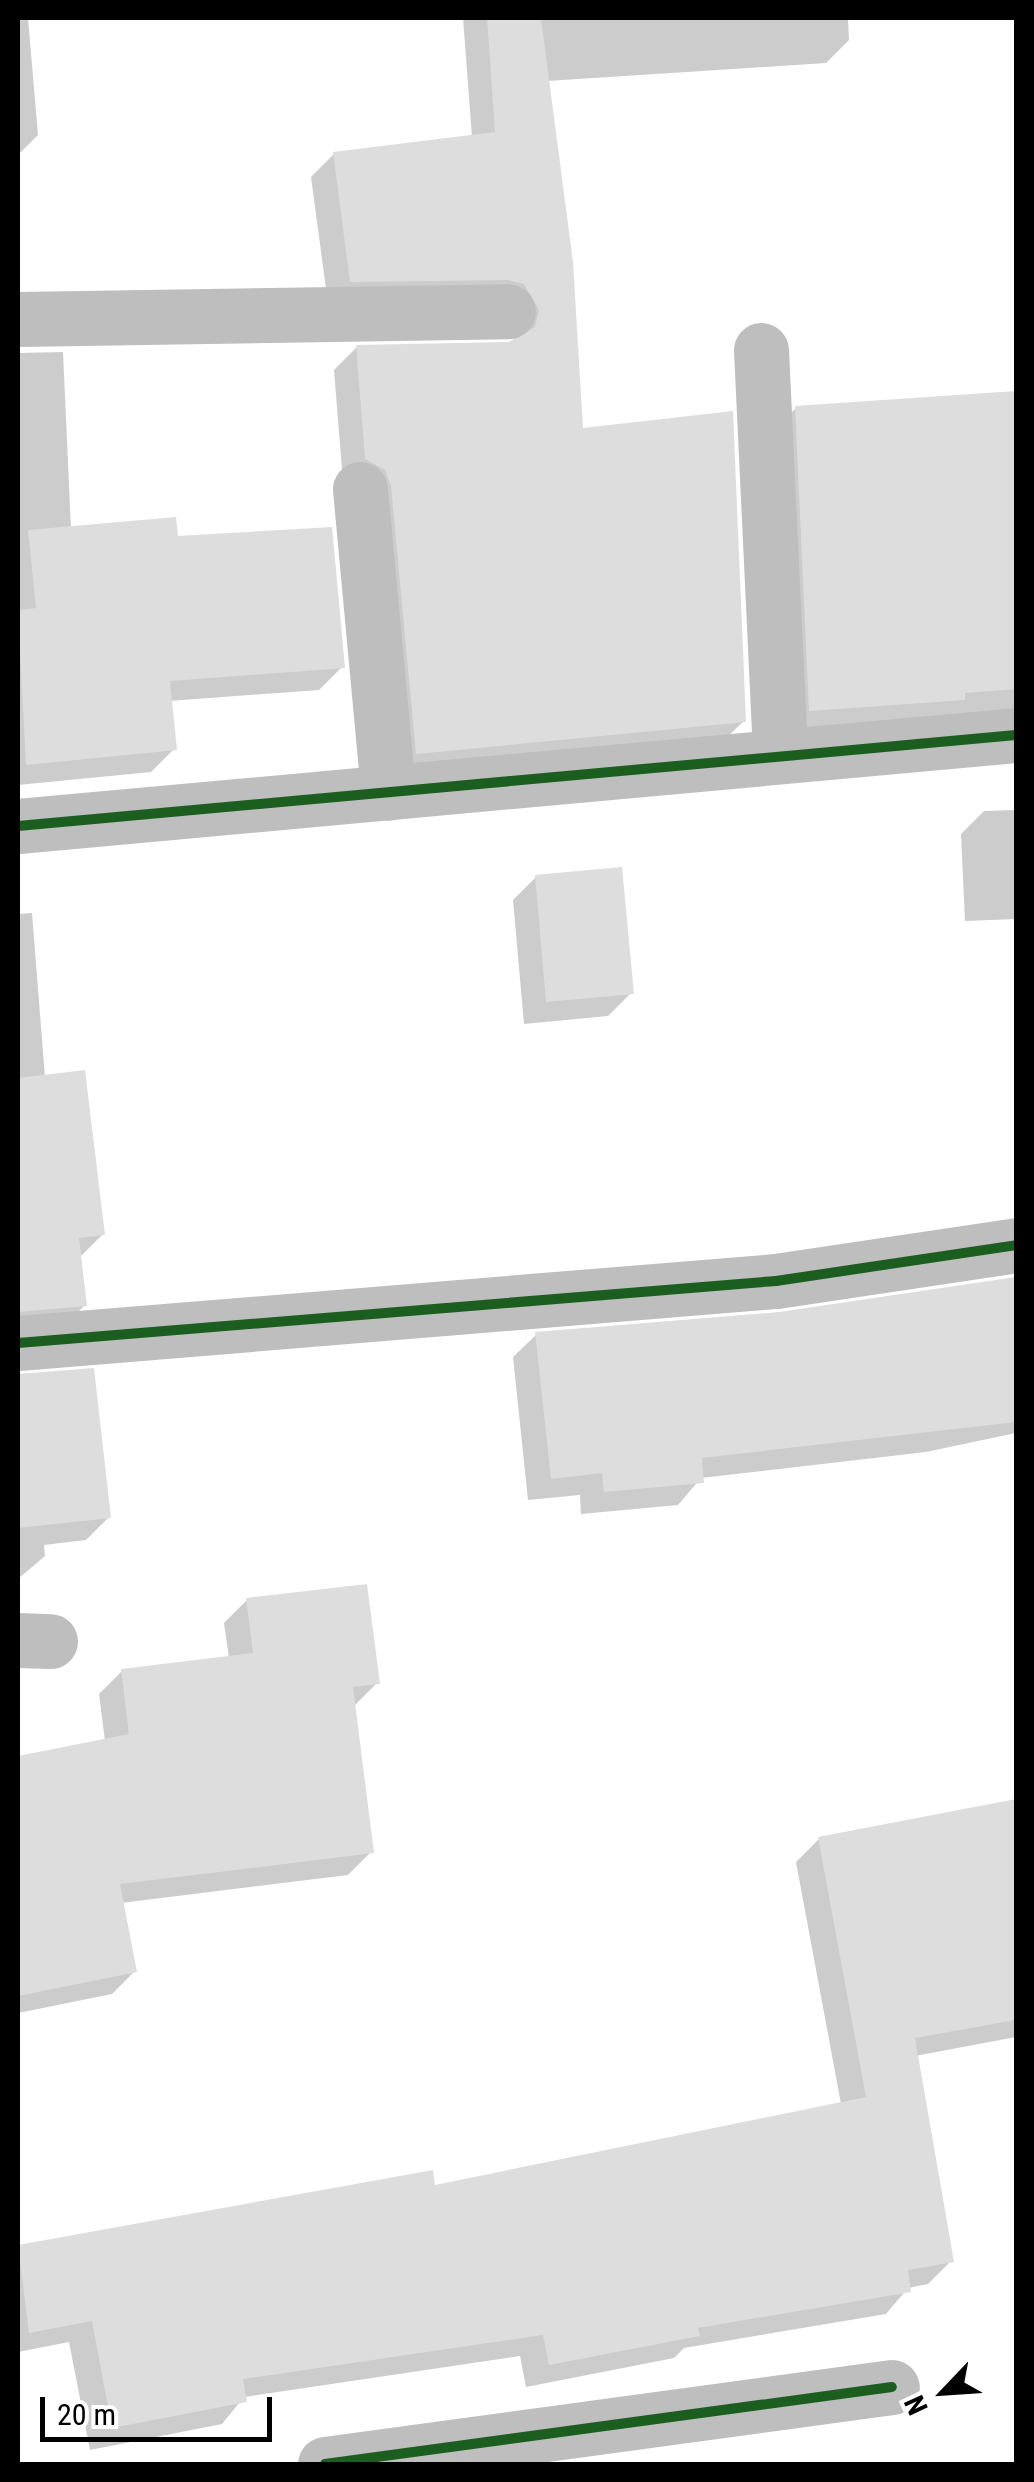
<!DOCTYPE html>
<style>
body{margin:0}
#map{position:relative;width:1034px;height:2482px;overflow:hidden;background:#fff;font-family:"Roboto Condensed",sans-serif}
div>[style]{position:absolute}
[style*='--x']{left:calc(var(--x)*1px);top:calc(var(--y)*1px);width:calc(var(--w)*1px);rotate:calc(var(--a)*1deg)}
.shadow>*{inset:0;background:#0003}
.building>*{inset:0;background:#ddd}
.minor>*{height:55px;margin:-27.5px;padding:0 27.5px;transform-origin:27.5px;border-radius:27.5px;background:#bebebe}
.cycleway>*{height:10px;margin:-5px;padding:0 5px;transform-origin:5px;border-radius:5px;background:#1b5e20}
span{translate:-50% -50%;white-space:nowrap;text-align:center;line-height:1.15;-webkit-text-stroke:9px #fff;paint-order:stroke}
.frame{position:absolute;inset:0;border:20px solid #000;pointer-events:none}
.north{position:absolute;left:894px;top:2342px;width:100px;height:100px;-webkit-text-stroke:8px #fff;paint-order:stroke;rotate:245deg;font-size:28px;font-weight:700;line-height:40px;text-align:center;color:#000}
.north::after{content:'';display:block;margin:auto;width:35px;height:45px;background:#000;clip-path:polygon(50% 0,100% 100%,50% 72%,0 100%)}
.scale{position:absolute;left:40px;top:2397px;width:232px;height:45px;box-sizing:border-box;border:5px solid #000;border-top:0;padding-left:12px;font-size:30px;line-height:35px;white-space:nowrap;color:#000;-webkit-text-stroke:8px #fff;paint-order:stroke}
</style>
<div id="map">
<div class="shadow">
<div style="clip-path:polygon(18px 18px,28px 18px,38px 135px,18px 155px)"></div>
<div style="clip-path:polygon(463px 18px,848px 18px,849px 40px,826px 63px,547px 81px,581px 431px,744px 721px,720px 744px,394px 776px,343px 482px,334px 370px,357px 347px,510px 345px,517px 334px,328px 304px,311px 177px,334px 154px,472px 137px)"></div>
<div style="clip-path:polygon(63px 352px,71px 529px,175px 539px,342px 667px,319px 690px,169px 701px,174px 749px,151px 772px,18px 785px,18px 353px)"></div>
<div style="clip-path:polygon(1016px 393px,1016px 710px,787px 733px,773px 431px,796px 408px)"></div>
<div style="clip-path:polygon(1016px 810px,1016px 919px,965px 921px,961px 834px,984px 811px)"></div>
<div style="clip-path:polygon(536px 877px,631px 993px,608px 1016px,524px 1024px,513px 900px)"></div>
<div style="clip-path:polygon(32px 913px,45px 1077px,103px 1234px,79px 1258px,85px 1305px,62px 1328px,18px 1334px,18px 914px)"></div>
<div style="clip-path:polygon(1016px 1279px,1016px 1433px,926px 1452px,701px 1478px,678px 1505px,581px 1514px,580px 1495px,528px 1500px,513px 1357px,537px 1334px,781px 1314px)"></div>
<div style="clip-path:polygon(92px 1371px,109px 1517px,86px 1540px,44px 1545px,45px 1556px,18px 1579px,18px 1374px)"></div>
<div style="clip-path:polygon(247px 1600px,377px 1683px,353px 1707px,371px 1852px,348px 1875px,121px 1903px,135px 1971px,112px 1994px,18px 2013px,18px 1758px,105px 1741px,99px 1694px,122px 1671px,229px 1658px,224px 1623px)"></div>
<div style="clip-path:polygon(1016px 1802px,1016px 2037px,915px 2056px,951px 2261px,928px 2284px,908px 2288px,886px 2314px,684px 2348px,674px 2358px,526px 2387px,520px 2356px,244px 2397px,222px 2424px,90px 2450px,69px 2342px,18px 2352px,18px 2248px,430px 2173px,433px 2188px,841px 2104px,796px 1862px,819px 1839px)"></div>
</div>
<div class="building">
<div style="clip-path:polygon(487px 18px,541px 18px,573px 262px,583px 428px,733px 411px,746px 722px,416px 754px,391px 486px,385px 470px,365px 459px,356px 345px,509px 342px,535px 327px,539px 310px,524px 284px,508px 280px,350px 282px,333px 152px,495px 132px)"></div>
<div style="clip-path:polygon(1016px 391px,1016px 689px,965px 693px,965px 700px,809px 711px,795px 406px)"></div>
<div style="clip-path:polygon(176px 517px,178px 536px,332px 527px,345px 668px,170px 681px,177px 750px,26px 765px,18px 610px,36px 608px,28px 530px)"></div>
<div style="clip-path:polygon(622px 867px,634px 994px,546px 1002px,535px 875px)"></div>
<div style="clip-path:polygon(85px 1070px,105px 1235px,79px 1238px,87px 1306px,18px 1312px,18px 1078px)"></div>
<div style="clip-path:polygon(1016px 1277px,1016px 1422px,702px 1458px,704px 1483px,604px 1492px,602px 1473px,551px 1479px,535px 1332px,779px 1312px)"></div>
<div style="clip-path:polygon(94px 1368px,111px 1518px,18px 1528px,18px 1374px)"></div>
<div style="clip-path:polygon(367px 1584px,380px 1684px,353px 1687px,374px 1853px,120px 1884px,137px 1972px,18px 1996px,18px 1756px,129px 1734px,121px 1669px,253px 1653px,246px 1598px)"></div>
<div style="clip-path:polygon(1016px 1799px,1016px 2020px,915px 2038px,954px 2262px,908px 2270px,911px 2292px,698px 2328px,700px 2336px,549px 2365px,543px 2335px,243px 2379px,247px 2402px,112px 2428px,92px 2321px,29px 2333px,18px 2245px,433px 2170px,435px 2185px,866px 2097px,818px 1837px)"></div>
</div>
<div class="minor">
<div style="--x:18;--y:319;--w:490;--a:-0.9"></div>
<div style="--x:761;--y:350;--w:406;--a:87.3"></div>
<div style="--x:360;--y:489;--w:305;--a:84.7"></div>
<div style="--x:18;--y:826;--w:1002;--a:-5.21"></div>
<div style="--x:18;--y:1343;--w:761;--a:-4.68"></div>
<div style="--x:776;--y:1281;--w:243;--a:-8.5"></div>
<div style="--x:18;--y:1640;--w:32;--a:2"></div>
<div style="--x:325;--y:2464;--w:572;--a:-7.73"></div>
</div>
<div class="cycleway">
<div style="--x:18;--y:826;--w:1002;--a:-5.21"></div>
<div style="--x:18;--y:1343;--w:761;--a:-4.68"></div>
<div style="--x:776;--y:1281;--w:243;--a:-8.5"></div>
<div style="--x:325;--y:2464;--w:572;--a:-7.73"></div>
</div>
<div class="frame"></div>
<div class="north">N</div>
<div class="scale">20 m</div>
</div>
